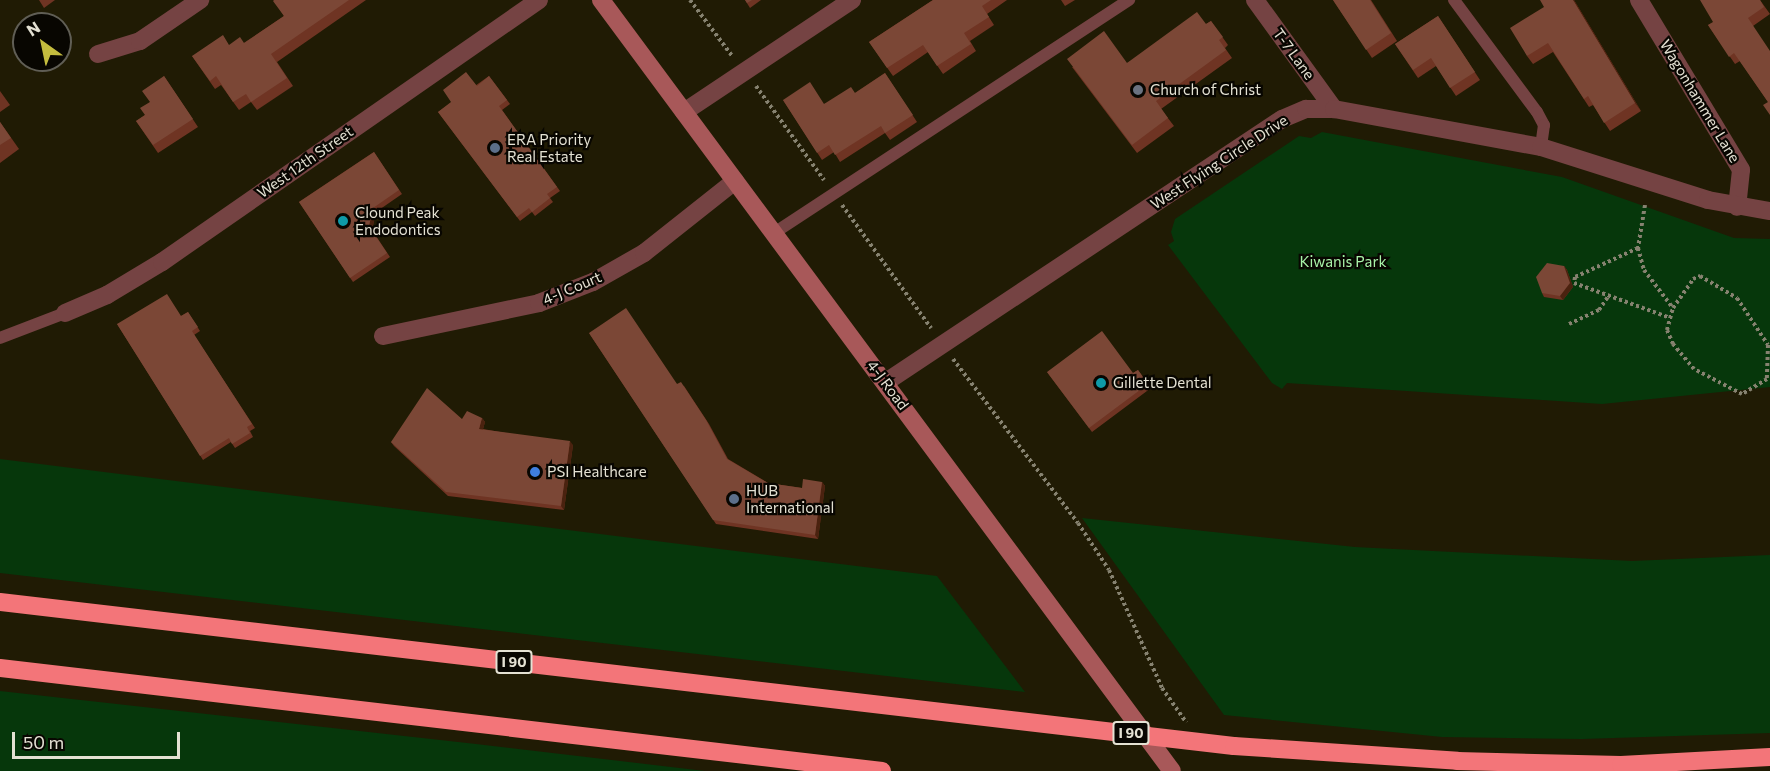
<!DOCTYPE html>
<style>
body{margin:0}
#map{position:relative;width:1770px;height:771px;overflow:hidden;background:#201b04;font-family:Commissioner,sans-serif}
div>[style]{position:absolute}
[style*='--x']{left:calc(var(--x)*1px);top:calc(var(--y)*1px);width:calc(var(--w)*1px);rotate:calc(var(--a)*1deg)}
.green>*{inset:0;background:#06370b}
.path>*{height:4px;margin-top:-2px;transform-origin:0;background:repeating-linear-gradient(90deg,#868270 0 3px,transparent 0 6px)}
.lane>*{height:12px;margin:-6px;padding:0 6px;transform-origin:6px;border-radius:6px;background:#754343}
.street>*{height:18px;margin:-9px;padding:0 9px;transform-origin:9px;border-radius:9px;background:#754343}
.secondary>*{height:18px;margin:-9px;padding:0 9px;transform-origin:9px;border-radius:9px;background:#a85859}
.highway>*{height:18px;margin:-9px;padding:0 9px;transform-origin:9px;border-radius:9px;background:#f37579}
.wall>*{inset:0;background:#6f3423}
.shaded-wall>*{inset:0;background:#4a220f}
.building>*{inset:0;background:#7b4736}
.dots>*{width:16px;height:16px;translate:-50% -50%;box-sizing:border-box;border:3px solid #080601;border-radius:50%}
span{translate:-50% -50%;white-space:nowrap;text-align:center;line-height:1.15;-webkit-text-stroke:4.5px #080601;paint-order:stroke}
.shield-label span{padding:2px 4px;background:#080601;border:2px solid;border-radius:4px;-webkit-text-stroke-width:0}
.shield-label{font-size:14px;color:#e4e1d3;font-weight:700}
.street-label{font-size:15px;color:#e4e1d3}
.poi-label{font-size:15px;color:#e4e1d3}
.left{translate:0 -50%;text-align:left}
.park-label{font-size:15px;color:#a8f3a8}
.north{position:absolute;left:12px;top:12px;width:60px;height:60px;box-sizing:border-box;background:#080601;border:2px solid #605e55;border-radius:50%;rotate:327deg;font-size:16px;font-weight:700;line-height:24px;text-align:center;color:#e4e1d3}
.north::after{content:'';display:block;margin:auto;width:21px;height:27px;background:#c4bc3e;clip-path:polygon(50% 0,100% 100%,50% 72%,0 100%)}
.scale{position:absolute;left:12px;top:732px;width:168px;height:27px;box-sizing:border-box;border:3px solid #e4e1d3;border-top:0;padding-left:8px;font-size:18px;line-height:21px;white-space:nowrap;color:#e4e1d3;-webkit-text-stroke:4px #080601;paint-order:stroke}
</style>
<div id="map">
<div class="green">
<div style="clip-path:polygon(1322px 132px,1562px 177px,1734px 238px,1770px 239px,1770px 387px,1602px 404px,1287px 383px,1282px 389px,1272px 383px,1168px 245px,1174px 241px,1171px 232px,1175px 219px,1299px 136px,1311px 138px)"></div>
<div style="clip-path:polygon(0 459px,937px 576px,1025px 692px,0 573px)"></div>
<div style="clip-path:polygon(1082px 518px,1355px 547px,1632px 561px,1770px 555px,1770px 733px,1582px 739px,1442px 737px,1224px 715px)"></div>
<div style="clip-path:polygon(0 691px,476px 744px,705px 771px,0 771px)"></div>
</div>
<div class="path">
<div style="--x:690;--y:0;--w:71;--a:53"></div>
<div style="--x:756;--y:86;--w:116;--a:54.1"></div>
<div style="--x:842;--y:205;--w:152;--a:54.1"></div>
<div style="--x:1645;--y:205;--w:44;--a:99.2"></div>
<div style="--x:1638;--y:248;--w:23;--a:75"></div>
<div style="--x:1644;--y:270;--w:48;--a:52.7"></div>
<div style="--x:1638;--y:248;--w:69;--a:155.3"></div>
<div style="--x:1575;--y:277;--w:6;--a:99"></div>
<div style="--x:1574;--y:283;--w:100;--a:19.9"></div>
<div style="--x:1700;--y:276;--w:43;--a:30.7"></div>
<div style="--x:1737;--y:298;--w:56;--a:56.6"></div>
<div style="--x:1768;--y:345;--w:34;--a:92"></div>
<div style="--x:1767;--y:379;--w:29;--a:149"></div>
<div style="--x:1742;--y:394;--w:54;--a:-152.5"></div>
<div style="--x:1694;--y:369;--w:33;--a:-130"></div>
<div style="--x:1673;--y:344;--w:15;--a:-113"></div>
<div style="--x:1667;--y:330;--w:23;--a:-75"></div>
<div style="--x:1673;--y:308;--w:35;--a:-55"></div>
<div style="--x:1693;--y:279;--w:8;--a:-23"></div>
<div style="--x:1569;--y:324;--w:33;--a:-25"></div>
<div style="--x:1599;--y:310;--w:18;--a:-56"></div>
<div style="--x:953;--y:359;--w:206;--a:52.7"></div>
<div style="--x:1078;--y:523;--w:56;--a:56.6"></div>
<div style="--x:1109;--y:570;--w:129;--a:65.8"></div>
<div style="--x:1162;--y:688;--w:42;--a:54.8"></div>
</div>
<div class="lane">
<div style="--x:1454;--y:0;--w:139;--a:53.5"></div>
<div style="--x:1537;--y:112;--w:15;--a:62"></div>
<div style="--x:1544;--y:125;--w:22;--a:98"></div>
<div style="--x:774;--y:233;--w:425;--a:-33.3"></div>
<div style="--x:0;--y:338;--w:70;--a:-21"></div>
</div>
<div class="street">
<div style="--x:1255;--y:0;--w:135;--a:54.1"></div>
<div style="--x:1639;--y:0;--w:198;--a:59"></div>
<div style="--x:1741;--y:170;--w:37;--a:96"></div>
<div style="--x:98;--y:54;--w:44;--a:-17.2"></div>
<div style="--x:140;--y:41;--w:73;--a:-34.3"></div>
<div style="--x:684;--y:112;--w:202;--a:-33.7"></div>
<div style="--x:65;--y:313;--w:46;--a:-23.2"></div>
<div style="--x:107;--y:295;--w:64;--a:-31"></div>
<div style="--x:162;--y:262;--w:459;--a:-34.8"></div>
<div style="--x:383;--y:336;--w:159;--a:-11.9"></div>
<div style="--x:539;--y:303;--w:58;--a:-21.3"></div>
<div style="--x:593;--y:282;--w:59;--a:-29.6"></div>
<div style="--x:644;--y:253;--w:116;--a:-38.4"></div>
<div style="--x:886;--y:382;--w:475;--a:-33.6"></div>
<div style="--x:1282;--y:119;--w:26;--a:-23"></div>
<div style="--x:1306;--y:109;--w:28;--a:0"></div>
<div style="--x:1334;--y:109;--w:210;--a:10.4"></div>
<div style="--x:1541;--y:147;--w:175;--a:17.6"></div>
<div style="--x:1708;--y:200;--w:63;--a:10.1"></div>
</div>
<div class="secondary">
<div style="--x:601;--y:0;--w:959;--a:53.48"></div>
</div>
<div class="highway">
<div style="--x:0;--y:602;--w:1242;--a:6.66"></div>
<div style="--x:1234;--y:746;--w:224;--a:3.8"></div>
<div style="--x:1457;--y:761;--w:164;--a:1.4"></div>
<div style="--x:1621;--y:765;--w:149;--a:-3.1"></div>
<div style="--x:0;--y:668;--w:888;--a:6.66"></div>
</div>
<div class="wall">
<div style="clip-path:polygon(39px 0,55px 0,44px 8px)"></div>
<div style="clip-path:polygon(274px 0,366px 0,277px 62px,293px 86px,257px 110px,251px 102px,239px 110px,221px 85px,215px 89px,192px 56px,230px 45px,244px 43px,284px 16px)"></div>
<div style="clip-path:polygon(745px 0,761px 0,750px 8px)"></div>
<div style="clip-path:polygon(933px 0,1007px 0,987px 14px,994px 25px,970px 41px,976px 51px,943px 74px,928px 52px,893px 76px,869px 42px)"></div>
<div style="clip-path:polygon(1061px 0,1075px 0,1065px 6px)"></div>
<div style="clip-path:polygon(1333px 0,1371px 0,1397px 41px,1372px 58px)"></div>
<div style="clip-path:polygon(1574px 0,1641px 111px,1610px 131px,1593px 105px,1589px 107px,1553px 52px,1533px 64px,1527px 56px)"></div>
<div style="clip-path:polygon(1760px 0,1770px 14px,1753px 26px,1768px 102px,1740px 61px,1735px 64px,1708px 25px)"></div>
<div style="clip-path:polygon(1438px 16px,1480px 80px,1456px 96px,1436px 66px,1418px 78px,1395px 44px)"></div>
<div style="clip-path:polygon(1211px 21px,1228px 45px,1225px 48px,1232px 58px,1161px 109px,1174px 126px,1137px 153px,1072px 67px,1127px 63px,1206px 24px)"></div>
<div style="clip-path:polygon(885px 73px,917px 122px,890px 140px,885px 133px,840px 162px,834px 152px,822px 160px,783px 100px,824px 104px,855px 93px)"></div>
<div style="clip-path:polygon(164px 76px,198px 127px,158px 153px,136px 121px,145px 115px,150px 102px)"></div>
<div style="clip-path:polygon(489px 76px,510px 104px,502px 110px,560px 191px,550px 198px,553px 202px,535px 216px,532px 212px,520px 221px,438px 112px)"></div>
<div style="clip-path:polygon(0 91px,10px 105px,0 112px)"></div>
<div style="clip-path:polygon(0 122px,19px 149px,0 163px)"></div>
<div style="clip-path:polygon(374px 152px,402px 194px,376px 212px,372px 230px,390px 257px,353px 282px,299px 202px)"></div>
<div style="clip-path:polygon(1564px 266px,1567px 270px,1573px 287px,1563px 300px,1544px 297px,1542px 293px)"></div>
<div style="clip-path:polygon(188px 312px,200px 331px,194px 335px,255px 428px,250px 431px,253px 437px,235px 448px,231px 442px,203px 460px,117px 324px,181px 316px)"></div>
<div style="clip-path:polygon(589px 333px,677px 384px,684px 386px,709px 424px,728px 459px,768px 483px,802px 488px,822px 482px,825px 486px,818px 539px,716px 524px)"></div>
<div style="clip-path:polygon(1138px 370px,1151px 388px,1092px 432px,1047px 372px,1133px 373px)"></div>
<div style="clip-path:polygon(482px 418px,485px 422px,483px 429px,573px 445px,564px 510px,448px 496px,394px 446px,391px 442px)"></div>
</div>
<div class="shaded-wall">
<div style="clip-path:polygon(1573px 0,1574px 0,1641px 111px,1635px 103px)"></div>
<div style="clip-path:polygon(373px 208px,376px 212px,372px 230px,390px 257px,369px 226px)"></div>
<div style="clip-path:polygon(1564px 266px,1567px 270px,1573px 287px,1563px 300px,1560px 296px)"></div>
<div style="clip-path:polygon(482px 418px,485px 422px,482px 433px,479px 429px)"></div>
<div style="clip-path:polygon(570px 441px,573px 445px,564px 510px,561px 506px)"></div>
<div style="clip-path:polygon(822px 482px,825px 486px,818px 539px,815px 535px)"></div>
</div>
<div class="building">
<div style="clip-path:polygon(274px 0,349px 0,271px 54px,287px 78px,251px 102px,246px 94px,233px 102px,216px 76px,210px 81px,192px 56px,223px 35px,229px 45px,240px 37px,244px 43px,284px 16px,273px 1px)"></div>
<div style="clip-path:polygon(745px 0,752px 0,747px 3px)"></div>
<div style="clip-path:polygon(933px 0,991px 0,982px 6px,989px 17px,964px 33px,971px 44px,937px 66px,923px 45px,887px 68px,869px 42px)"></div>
<div style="clip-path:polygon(1333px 0,1370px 0,1391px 33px,1366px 50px)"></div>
<div style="clip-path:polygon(1540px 0,1573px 0,1635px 103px,1604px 123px,1588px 96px,1584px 99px,1548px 43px,1527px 56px,1510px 28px,1544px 7px)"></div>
<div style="clip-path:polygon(1700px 0,1760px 0,1764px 7px,1748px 18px,1770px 51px,1770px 115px,1763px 105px,1768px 102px,1734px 53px,1729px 57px,1708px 25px,1713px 22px)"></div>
<div style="clip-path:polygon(1197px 12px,1206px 24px,1211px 21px,1223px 37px,1219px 40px,1226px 50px,1156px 101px,1168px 118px,1132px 145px,1067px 59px,1104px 31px,1127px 63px)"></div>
<div style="clip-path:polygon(1438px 16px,1475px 72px,1450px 88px,1431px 58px,1413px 70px,1395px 44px)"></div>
<div style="clip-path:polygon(466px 72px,477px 86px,489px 76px,507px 100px,499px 106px,557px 187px,547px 194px,550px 198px,532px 212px,529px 208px,517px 217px,438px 112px,451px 102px,443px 90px)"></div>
<div style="clip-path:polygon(885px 73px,913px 115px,885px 133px,881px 126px,835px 155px,829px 145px,817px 153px,783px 100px,810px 82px,824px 104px,851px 87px,855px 93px)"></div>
<div style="clip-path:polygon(164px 76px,193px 119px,153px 145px,136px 121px,145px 115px,140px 108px,150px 102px,142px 91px)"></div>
<div style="clip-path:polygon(0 122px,11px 138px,0 145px)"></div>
<div style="clip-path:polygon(374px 152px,399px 190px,373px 208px,369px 226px,387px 253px,350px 278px,299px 202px)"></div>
<div style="clip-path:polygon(1547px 263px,1564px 266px,1570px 283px,1560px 296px,1542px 293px,1536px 277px)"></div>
<div style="clip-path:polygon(167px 294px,181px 316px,188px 312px,198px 327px,192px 331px,252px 424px,247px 427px,250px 433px,232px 444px,229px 438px,200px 456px,117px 324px)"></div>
<div style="clip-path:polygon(626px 308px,677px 384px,681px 382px,706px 420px,727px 459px,768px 483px,802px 488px,803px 479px,822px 482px,815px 535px,713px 520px,589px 333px)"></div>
<div style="clip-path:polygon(1102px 331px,1133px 373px,1138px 370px,1148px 384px,1089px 428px,1047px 372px)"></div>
<div style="clip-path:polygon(427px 388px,462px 419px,467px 411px,482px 418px,479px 429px,570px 441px,561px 506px,446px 492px,391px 442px)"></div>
</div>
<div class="dots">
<div style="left:1138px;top:90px;background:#6b7280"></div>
<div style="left:495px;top:148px;background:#5c6f8a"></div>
<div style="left:343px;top:221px;background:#0f9aa8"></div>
<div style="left:1101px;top:383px;background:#0f9aa8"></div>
<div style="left:535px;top:472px;background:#3f7fe0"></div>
<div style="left:734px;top:499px;background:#5c6f8a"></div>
</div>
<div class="shield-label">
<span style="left:514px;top:662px">I 90</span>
<span style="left:1131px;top:733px">I 90</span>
</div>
<div class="street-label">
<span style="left:1294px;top:54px;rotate:54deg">T-7 Lane</span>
<span style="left:1700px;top:101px;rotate:59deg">Wagonhammer Lane</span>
<span style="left:305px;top:162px;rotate:-35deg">West 12th Street</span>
<span style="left:1219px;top:162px;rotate:-33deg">West Flying Circle Drive</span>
<span style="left:572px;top:288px;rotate:-23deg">4-J Court</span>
<span style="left:888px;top:385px;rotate:53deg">4-J Road</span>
</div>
<div class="poi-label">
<span class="left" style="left:1150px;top:90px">Church of Christ</span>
<span class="left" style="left:507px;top:148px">ERA Priority<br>Real Estate</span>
<span class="left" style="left:355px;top:221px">Clound Peak<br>Endodontics</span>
<span class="left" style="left:1113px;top:383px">Gillette Dental</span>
<span class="left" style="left:547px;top:472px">PSI Healthcare</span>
<span class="left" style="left:746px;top:499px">HUB<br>International</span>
</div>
<div class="park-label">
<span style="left:1343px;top:262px">Kiwanis Park</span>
</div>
<div class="north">N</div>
<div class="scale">50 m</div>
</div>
